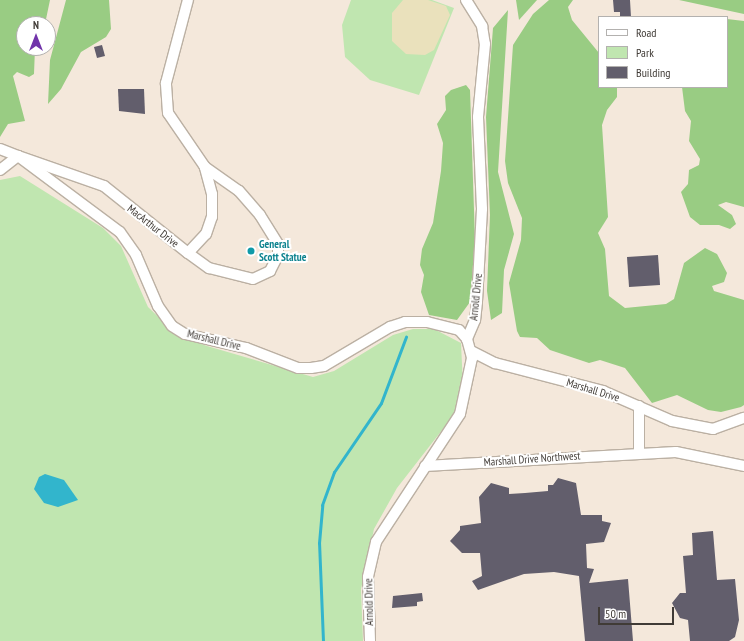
<!DOCTYPE html>
<style>
body{margin:0}
#map{position:relative;width:744px;height:641px;overflow:hidden;background:#f4e8db;font-family:"PT Sans Narrow",sans-serif}
div>[style]{position:absolute}
[style*='--x']{left:calc(var(--x)*1px);top:calc(var(--y)*1px);width:calc(var(--w)*1px);rotate:calc(var(--a)*1deg)}
.green>*{inset:0;background:#c0e6b0}
.forest>*{inset:0;background:#99cc83}
.sand>*{inset:0;background:#eae1bc}
.water>*{inset:0;background:#32b5cc}
.stream>*{height:3px;margin:-1.5px;padding:0 1.5px;transform-origin:1.5px;border-radius:1.5px;background:#32b5cc}
.building>*{inset:0;background:#625e6c}
.roads{filter:drop-shadow(1px 0 #bbb0a3) drop-shadow(-1px 0 #bbb0a3) drop-shadow(0 1px #bbb0a3) drop-shadow(0 -1px #bbb0a3)}
.minor>*{height:10px;margin:-5px;padding:0 5px;transform-origin:5px;border-radius:5px;background:#fff}
.dots>*{width:11px;height:11px;translate:-50% -50%;box-sizing:border-box;border:2px solid #fff;border-radius:50%}
span{translate:-50% -50%;white-space:nowrap;text-align:center;line-height:1.15;-webkit-text-stroke:4px #fff;paint-order:stroke}
.street-label{font-size:11px;color:#403b36}
.culture-label{font-size:11px;color:#0d838f;font-weight:700}
.left{translate:0 -50%;text-align:left}
.legend{position:absolute;left:598px;top:16px;width:130px;height:72px;box-sizing:border-box;background:#fff;border:1px solid #b3b1af;margin:0;padding:5px 7px;list-style:none;font-size:12px;color:#403b36}
.legend li{display:flex;align-items:center;gap:8px;height:20px}
.legend b{width:20px;border:1px solid #b3b1af}
.north{position:absolute;left:16px;top:16px;width:40px;height:40px;box-sizing:border-box;background:#fff;border:1px solid #b3b1af;border-radius:50%;rotate:0deg;font-size:11px;font-weight:700;line-height:16px;text-align:center;color:#403b36}
.north::after{content:'';display:block;margin:auto;width:14px;height:18px;background:#7134aa;clip-path:polygon(50% 0,100% 100%,50% 72%,0 100%)}
.scale{position:absolute;left:598px;top:607px;width:76px;height:18px;box-sizing:border-box;border:2px solid #403b36;border-top:0;padding-left:5px;font-size:12px;line-height:14px;white-space:nowrap;color:#403b36;-webkit-text-stroke:3px #fff;paint-order:stroke}
</style>
<div id="map">
<div class="green">
<div style="clip-path:polygon(351px 0,432px 0,454px 8px,419px 95px,370px 80px,345px 57px,342px 25px)"></div>
<div style="clip-path:polygon(20px 176px,103px 228px,121px 246px,148px 307px,177px 335px,207px 346px,313px 377px,334px 371px,393px 335px,413px 329px,434px 329px,461px 343px,463px 386px,453px 416px,397px 488px,374px 529px,361px 589px,363px 641px,0 641px,0 180px)"></div>
</div>
<div class="forest">
<div style="clip-path:polygon(0 0,50px 0,45px 24px,24px 24px,24px 48px,35px 48px,34px 74px,29px 77px,17px 72px,13px 76px,25px 121px,8px 124px,0 137px)"></div>
<div style="clip-path:polygon(66px 0,109px 0,111px 29px,106px 37px,81px 52px,61px 89px,48px 104px,50px 60px)"></div>
<div style="clip-path:polygon(516px 0,537px 0,519px 20px)"></div>
<div style="clip-path:polygon(549px 0,573px 0,568px 7px,572px 20px,599px 53px,599px 87px,617px 87px,617px 97px,607px 110px,602px 125px,608px 217px,598px 233px,605px 249px,609px 296px,625px 308px,666px 304px,674px 299px,684px 263px,705px 248px,717px 254px,727px 273px,724px 282px,712px 286px,714px 291px,744px 300px,744px 405px,741px 407px,721px 412px,708px 410px,677px 395px,652px 403px,625px 368px,600px 360px,589px 363px,550px 350px,537px 338px,520px 337px,517px 331px,509px 283px,521px 240px,522px 218px,508px 183px,505px 161px,513px 45px,533px 14px)"></div>
<div style="clip-path:polygon(679px 0,744px 0,744px 14px)"></div>
<div style="clip-path:polygon(508px 10px,498px 172px,514px 234px,504px 270px,502px 313px,491px 320px,487px 291px,490px 215px,486px 117px,493px 28px)"></div>
<div style="clip-path:polygon(727px 19px,744px 21px,744px 207px,726px 202px,718px 205px,732px 215px,736px 224px,730px 229px,719px 225px,700px 225px,690px 217px,681px 192px,688px 184px,689px 170px,699px 165px,700px 159px,689px 141px,691px 121px,685px 111px,682px 87px,727px 87px)"></div>
<div style="clip-path:polygon(466px 85px,470px 90px,475px 240px,470px 302px,457px 320px,429px 315px,421px 292px,424px 275px,420px 265px,422px 249px,433px 223px,441px 171px,443px 143px,437px 124px,446px 110px,445px 96px,451px 90px)"></div>
</div>
<div class="sand">
<div style="clip-path:polygon(403px 0,428px 0,446px 6px,450px 15px,434px 50px,425px 55px,406px 54px,392px 41px,392px 13px)"></div>
</div>
<div class="water">
<div style="clip-path:polygon(45px 474px,64px 480px,78px 500px,58px 507px,44px 503px,34px 489px,39px 477px)"></div>
</div>
<div class="stream">
<div style="--x:323;--y:641;--w:98;--a:-92.3"></div>
<div style="--x:319;--y:543;--w:38;--a:-85"></div>
<div style="--x:322;--y:505;--w:35;--a:-70"></div>
<div style="--x:334;--y:472;--w:83;--a:-55.7"></div>
<div style="--x:381;--y:403;--w:71;--a:-69.3"></div>
</div>
<div class="building">
<div style="clip-path:polygon(613px 0,630px 0,631px 17px,620px 17px,620px 12px,614px 12px)"></div>
<div style="clip-path:polygon(102px 45px,105px 56px,97px 58px,94px 47px)"></div>
<div style="clip-path:polygon(118px 89px,144px 89px,145px 114px,119px 111px)"></div>
<div style="clip-path:polygon(658px 255px,660px 285px,629px 287px,627px 257px)"></div>
<div style="clip-path:polygon(558px 478px,576px 483px,581px 515px,602px 515px,602px 521px,611px 523px,604px 542px,586px 544px,587px 568px,594px 569px,589px 583px,628px 579px,633px 641px,585px 641px,579px 576px,554px 572px,524px 574px,478px 590px,472px 581px,482px 576px,480px 553px,462px 553px,450px 541px,460px 530px,460px 526px,481px 523px,479px 497px,491px 483px,509px 488px,509px 494px,525px 493px,548px 491px,548px 485px,553px 485px)"></div>
<div style="clip-path:polygon(713px 531px,717px 580px,735px 579px,739px 620px,735px 637px,729px 641px,690px 641px,688px 620px,680px 618px,672px 603px,680px 593px,686px 593px,683px 556px,693px 555px,692px 533px)"></div>
<div style="clip-path:polygon(422px 593px,423px 601px,417px 602px,417px 606px,392px 608px,393px 596px)"></div>
</div>
<div class="roads">
<div class="minor">
<div style="--x:466;--y:0;--w:31;--a:58"></div>
<div style="--x:482;--y:26;--w:18;--a:81"></div>
<div style="--x:485;--y:44;--w:73;--a:95.5"></div>
<div style="--x:478;--y:117;--w:92;--a:87.5"></div>
<div style="--x:482;--y:209;--w:93;--a:93.1"></div>
<div style="--x:477;--y:302;--w:18;--a:96"></div>
<div style="--x:475;--y:320;--w:21;--a:113"></div>
<div style="--x:0;--y:149;--w:19;--a:21"></div>
<div style="--x:18;--y:156;--w:127;--a:36.7"></div>
<div style="--x:120;--y:232;--w:28;--a:55"></div>
<div style="--x:136;--y:255;--w:56;--a:66.7"></div>
<div style="--x:158;--y:306;--w:24;--a:55"></div>
<div style="--x:172;--y:326;--w:15;--a:32"></div>
<div style="--x:185;--y:334;--w:63;--a:12.9"></div>
<div style="--x:246;--y:348;--w:56;--a:21"></div>
<div style="--x:298;--y:368;--w:13;--a:0"></div>
<div style="--x:311;--y:368;--w:13;--a:-9"></div>
<div style="--x:324;--y:366;--w:77;--a:-30.6"></div>
<div style="--x:390;--y:327;--w:16;--a:-18"></div>
<div style="--x:405;--y:322;--w:22;--a:0"></div>
<div style="--x:427;--y:322;--w:33;--a:14"></div>
<div style="--x:459;--y:330;--w:12;--a:48"></div>
<div style="--x:467;--y:339;--w:20;--a:75"></div>
<div style="--x:472;--y:358;--w:57;--a:102.1"></div>
<div style="--x:460;--y:414;--w:153;--a:123.3"></div>
<div style="--x:376;--y:542;--w:36;--a:103"></div>
<div style="--x:368;--y:577;--w:64;--a:88.2"></div>
<div style="--x:0;--y:170;--w:23;--a:-38"></div>
<div style="--x:18;--y:156;--w:91;--a:19.2"></div>
<div style="--x:104;--y:186;--w:107;--a:38.6"></div>
<div style="--x:188;--y:253;--w:26;--a:-47"></div>
<div style="--x:206;--y:234;--w:18;--a:-71"></div>
<div style="--x:212;--y:217;--w:23;--a:-90"></div>
<div style="--x:212;--y:194;--w:28;--a:-105"></div>
<div style="--x:205;--y:167;--w:65;--a:-124.4"></div>
<div style="--x:168;--y:113;--w:30;--a:-94"></div>
<div style="--x:166;--y:83;--w:86;--a:-75.2"></div>
<div style="--x:188;--y:253;--w:26;--a:36"></div>
<div style="--x:209;--y:268;--w:45;--a:14"></div>
<div style="--x:253;--y:279;--w:19;--a:-25"></div>
<div style="--x:270;--y:271;--w:18;--a:-63"></div>
<div style="--x:278;--y:255;--w:11;--a:-90"></div>
<div style="--x:278;--y:244;--w:34;--a:-122"></div>
<div style="--x:260;--y:215;--w:32;--a:-131"></div>
<div style="--x:239;--y:191;--w:42;--a:-144.8"></div>
<div style="--x:471;--y:351;--w:27;--a:27"></div>
<div style="--x:495;--y:363;--w:112;--a:14.5"></div>
<div style="--x:603;--y:391;--w:75;--a:23.5"></div>
<div style="--x:672;--y:421;--w:42;--a:11"></div>
<div style="--x:713;--y:429;--w:33;--a:-20"></div>
<div style="--x:639;--y:452;--w:46;--a:-90"></div>
<div style="--x:425;--y:466;--w:251;--a:-3.2"></div>
<div style="--x:676;--y:452;--w:69;--a:11.6"></div>
</div>
</div>
<div class="dots">
<div style="left:251px;top:251px;background:#0f9aa8"></div>
</div>
<div class="street-label">
<span style="left:153px;top:226px;rotate:38deg">MacArthur Drive</span>
<span style="left:476px;top:297px;rotate:-84deg">Arnold Drive</span>
<span style="left:214px;top:340px;rotate:14deg">Marshall Drive</span>
<span style="left:593px;top:390px;rotate:17deg">Marshall Drive</span>
<span style="left:532px;top:459px;rotate:-4deg">Marshall Drive Northwest</span>
<span style="left:369px;top:602px;rotate:-91deg">Arnold Drive</span>
</div>
<div class="culture-label">
<span class="left" style="left:259px;top:251px">General<br>Scott Statue</span>
</div>
<ul class="legend">
<li><b style="height:5px;background:#fff"></b>Road</li>
<li><b style="height:11px;background:#c0e6b0"></b>Park</li>
<li><b style="height:11px;background:#625e6c"></b>Building</li>
</ul>
<div class="north">N</div>
<div class="scale">50 m</div>
</div>
